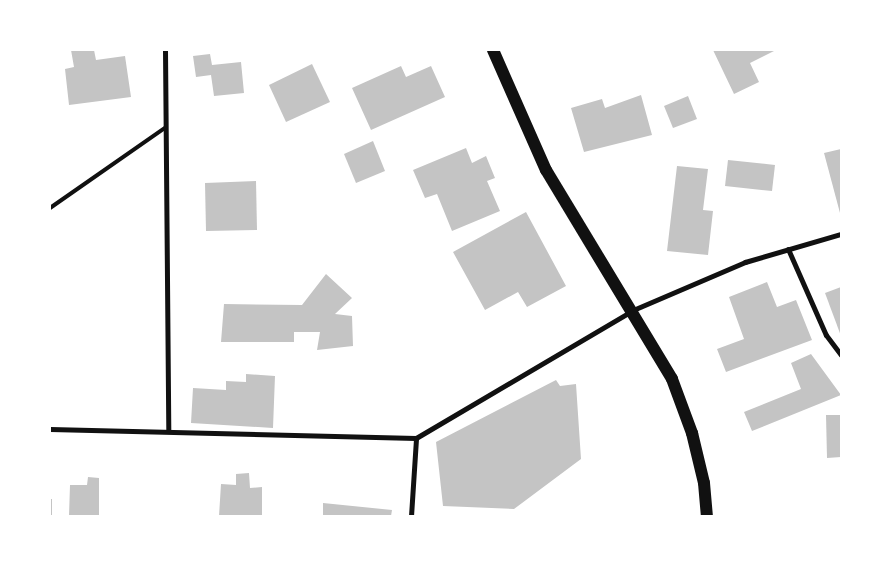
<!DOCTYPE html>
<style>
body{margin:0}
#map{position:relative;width:891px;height:566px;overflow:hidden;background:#fff;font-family:Lato,sans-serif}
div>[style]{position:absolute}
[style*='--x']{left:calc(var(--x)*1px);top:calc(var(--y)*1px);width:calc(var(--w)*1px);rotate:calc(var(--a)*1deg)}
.building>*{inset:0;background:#c4c4c4}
.service>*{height:4px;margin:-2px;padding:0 2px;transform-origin:2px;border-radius:2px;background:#111}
.minor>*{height:5px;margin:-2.5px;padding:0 2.5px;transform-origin:2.5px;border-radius:2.5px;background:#111}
.primary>*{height:12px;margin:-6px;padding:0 6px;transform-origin:6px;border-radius:6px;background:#111}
span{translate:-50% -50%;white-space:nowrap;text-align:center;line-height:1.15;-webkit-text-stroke:4px #fff;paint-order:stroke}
.frame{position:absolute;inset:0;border:51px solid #fff;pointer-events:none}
</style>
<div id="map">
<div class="building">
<div style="clip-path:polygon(71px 50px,94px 50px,96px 60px,125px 56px,131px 97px,69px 105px,65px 69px,74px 67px)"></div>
<div style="clip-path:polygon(713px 50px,776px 50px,750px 63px,759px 82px,734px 94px)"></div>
<div style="clip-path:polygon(210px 54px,212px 65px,241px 62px,244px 93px,214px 96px,211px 75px,196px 77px,193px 56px)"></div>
<div style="clip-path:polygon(312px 64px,330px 102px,286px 122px,269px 85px)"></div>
<div style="clip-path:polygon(401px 66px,406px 77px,431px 66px,445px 97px,371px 130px,352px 88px)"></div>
<div style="clip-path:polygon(641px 95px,652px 135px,584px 152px,571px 108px,602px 99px,605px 108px)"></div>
<div style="clip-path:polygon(688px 96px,697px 119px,673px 128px,664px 106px)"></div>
<div style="clip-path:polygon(373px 141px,385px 171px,356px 183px,344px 154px)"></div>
<div style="clip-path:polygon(466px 148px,472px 163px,486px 156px,495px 178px,487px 181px,500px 211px,452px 231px,437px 194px,425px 198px,413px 170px)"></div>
<div style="clip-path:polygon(841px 149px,841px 213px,840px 213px,824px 153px)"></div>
<div style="clip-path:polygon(728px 160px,775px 165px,772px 191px,725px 186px)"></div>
<div style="clip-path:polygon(677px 166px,708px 169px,703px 210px,713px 211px,708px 255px,667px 251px)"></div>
<div style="clip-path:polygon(256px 181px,257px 230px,206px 231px,205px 183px)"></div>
<div style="clip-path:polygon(526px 212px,566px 286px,527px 307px,518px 292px,485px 310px,453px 252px)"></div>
<div style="clip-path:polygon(326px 274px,352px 298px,335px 314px,352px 316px,353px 346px,317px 350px,320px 332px,294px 332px,294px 342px,221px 342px,224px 304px,302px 305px)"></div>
<div style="clip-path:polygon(767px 282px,777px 307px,796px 300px,812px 340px,726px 372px,717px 349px,744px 339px,729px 297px)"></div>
<div style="clip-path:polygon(841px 287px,841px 336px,825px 293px)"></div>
<div style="clip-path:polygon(811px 354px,841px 395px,752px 431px,744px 412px,801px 389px,791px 363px)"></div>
<div style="clip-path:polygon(246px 374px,275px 376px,273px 428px,191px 423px,193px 388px,226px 390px,226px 381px,246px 382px)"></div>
<div style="clip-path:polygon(556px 380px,560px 386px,576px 384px,581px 459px,514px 509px,443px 506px,436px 442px)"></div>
<div style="clip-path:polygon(826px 415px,841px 415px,841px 457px,827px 458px)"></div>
<div style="clip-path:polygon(249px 473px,250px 488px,262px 487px,262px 516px,219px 516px,221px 484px,236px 485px,236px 474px)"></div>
<div style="clip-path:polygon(88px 477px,99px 478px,99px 516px,69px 516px,70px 485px,87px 485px)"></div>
<div style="clip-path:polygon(50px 499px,52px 499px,52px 516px,50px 516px)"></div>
<div style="clip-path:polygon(323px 503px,392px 510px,391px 516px,323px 516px)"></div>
</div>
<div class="service">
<div style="--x:50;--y:208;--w:141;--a:-34.9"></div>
</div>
<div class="minor">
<div style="--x:165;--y:50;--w:380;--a:89.5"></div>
<div style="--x:788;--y:249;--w:94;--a:66.2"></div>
<div style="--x:826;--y:335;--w:25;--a:53"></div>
<div style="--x:50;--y:429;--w:366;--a:1.4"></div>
<div style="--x:416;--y:438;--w:252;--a:-30.5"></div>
<div style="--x:633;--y:310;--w:122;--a:-23.2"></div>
<div style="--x:745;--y:262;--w:100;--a:-16.3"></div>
<div style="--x:411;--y:516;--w:78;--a:-86.3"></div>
</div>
<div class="primary">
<div style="--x:493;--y:50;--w:131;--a:66.2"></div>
<div style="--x:546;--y:170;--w:244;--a:58.9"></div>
<div style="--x:672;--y:379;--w:58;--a:69.7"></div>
<div style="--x:692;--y:433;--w:51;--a:76.5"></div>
<div style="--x:704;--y:483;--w:33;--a:85"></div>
</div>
<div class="frame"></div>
</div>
